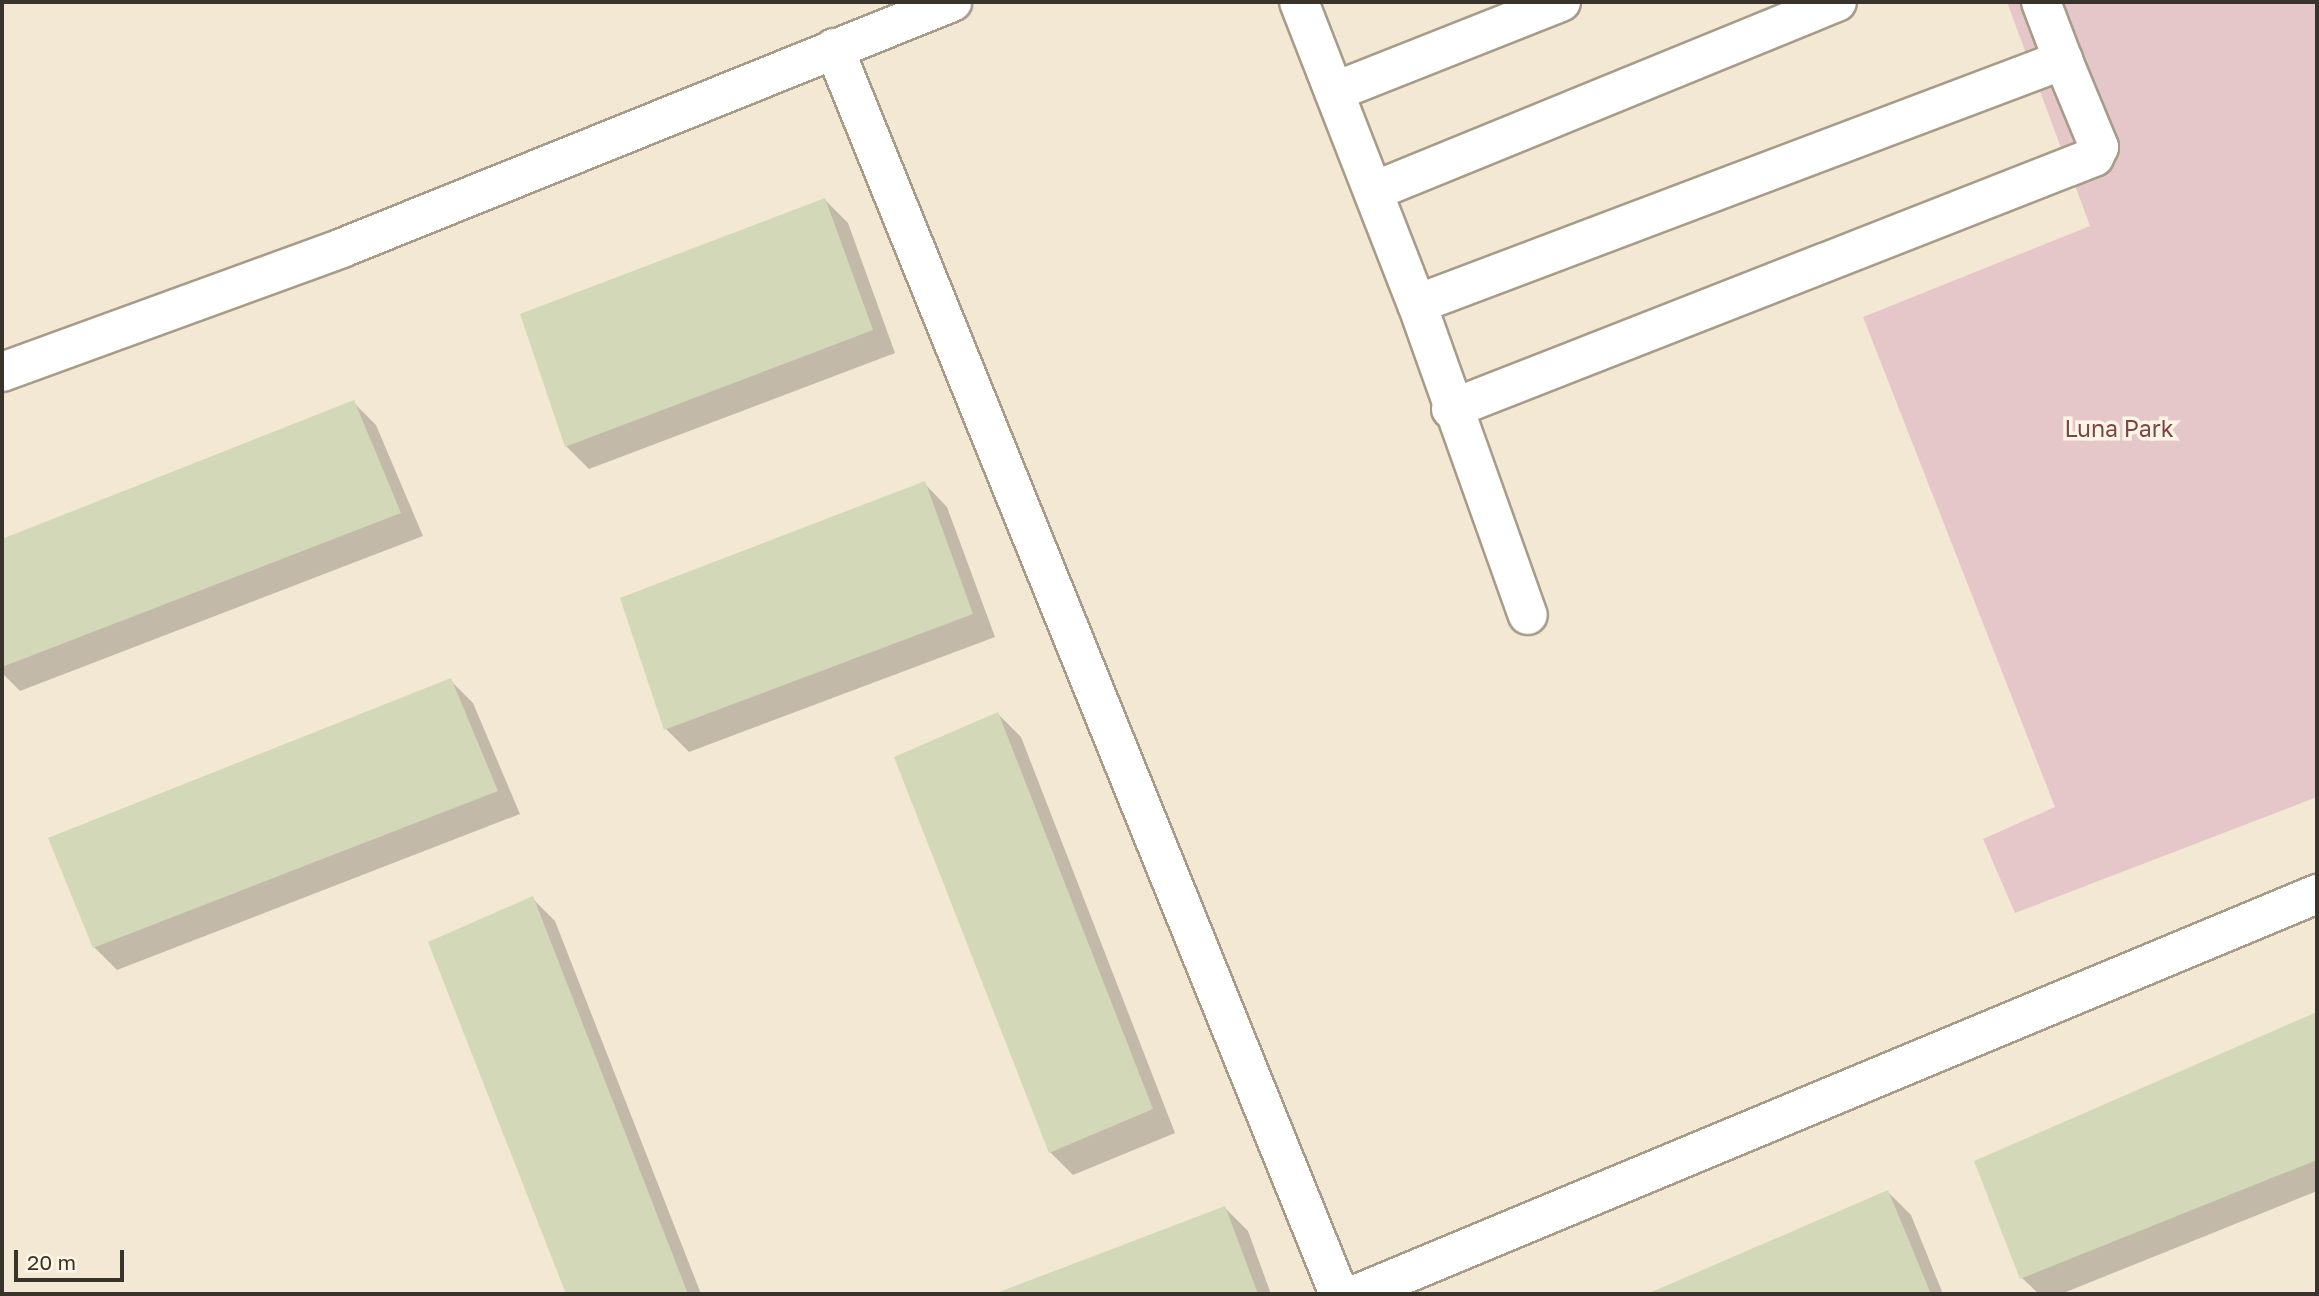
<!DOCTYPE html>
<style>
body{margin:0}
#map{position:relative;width:2319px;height:1296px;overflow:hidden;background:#f3e8d3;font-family:"Golos Text",sans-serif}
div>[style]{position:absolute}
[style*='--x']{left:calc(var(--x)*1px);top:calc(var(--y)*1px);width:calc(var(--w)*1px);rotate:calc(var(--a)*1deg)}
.green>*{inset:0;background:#e6c7c9}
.shadow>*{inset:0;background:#0003}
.building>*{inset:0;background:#d2d8b8}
.roads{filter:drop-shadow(2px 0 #a69c88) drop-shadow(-2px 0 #a69c88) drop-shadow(0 2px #a69c88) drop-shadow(0 -2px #a69c88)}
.minor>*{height:38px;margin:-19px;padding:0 19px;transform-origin:19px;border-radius:19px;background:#fff}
span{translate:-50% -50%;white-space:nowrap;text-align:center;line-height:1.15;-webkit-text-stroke:7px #fff5e5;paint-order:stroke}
.park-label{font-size:23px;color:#79454a}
.frame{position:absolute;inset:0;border:4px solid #38332b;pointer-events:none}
.scale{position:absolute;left:14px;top:1250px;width:110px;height:32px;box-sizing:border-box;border:4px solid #38332b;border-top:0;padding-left:9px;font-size:21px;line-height:24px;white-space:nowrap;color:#38332b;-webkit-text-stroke:5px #fff5e5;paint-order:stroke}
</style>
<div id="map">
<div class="green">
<div style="clip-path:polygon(2007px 2px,2317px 2px,2317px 797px,2015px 913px,1983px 839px,2055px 807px,1863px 317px,2090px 226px)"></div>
</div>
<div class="shadow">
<div style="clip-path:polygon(825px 200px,848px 223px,895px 353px,589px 469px,566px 446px)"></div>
<div style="clip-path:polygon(353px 402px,376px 425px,423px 536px,20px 691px,2px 673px,2px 541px)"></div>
<div style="clip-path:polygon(924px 483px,947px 507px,995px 637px,689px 752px,666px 729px)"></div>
<div style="clip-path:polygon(450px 680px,473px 703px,520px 814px,117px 970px,94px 947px)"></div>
<div style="clip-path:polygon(998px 714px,1021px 737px,1175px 1133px,1073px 1175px,1050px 1152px)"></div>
<div style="clip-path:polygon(532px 898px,555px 921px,701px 1294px,568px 1294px,430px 943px)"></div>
<div style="clip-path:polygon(2317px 1014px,2317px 1191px,2061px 1294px,2039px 1294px,2022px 1278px,1977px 1162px)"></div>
<div style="clip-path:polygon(1888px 1192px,1911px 1215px,1943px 1294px,1652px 1294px)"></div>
<div style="clip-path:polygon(1225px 1208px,1248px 1231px,1271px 1294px,999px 1294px)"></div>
</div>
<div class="building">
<div style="clip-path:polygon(825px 198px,873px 330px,565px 447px,520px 314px)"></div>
<div style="clip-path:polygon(354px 400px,401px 513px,2px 667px,2px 539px)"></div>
<div style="clip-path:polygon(925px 481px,973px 614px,664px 730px,620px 598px)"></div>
<div style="clip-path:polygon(451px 678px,498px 791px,93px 948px,48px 838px)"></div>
<div style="clip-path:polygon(998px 712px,1153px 1109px,1049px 1153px,894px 757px)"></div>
<div style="clip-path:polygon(533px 896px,688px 1294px,566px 1294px,428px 942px)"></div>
<div style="clip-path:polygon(2317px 1012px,2317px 1160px,2020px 1279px,1974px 1161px)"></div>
<div style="clip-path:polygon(1888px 1190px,1931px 1294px,1647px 1294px)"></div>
<div style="clip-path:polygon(1225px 1206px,1258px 1294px,994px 1294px)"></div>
</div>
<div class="roads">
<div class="minor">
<div style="--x:1299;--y:2;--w:324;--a:68.7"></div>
<div style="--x:1417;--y:304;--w:330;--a:70.4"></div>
<div style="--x:834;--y:48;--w:1344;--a:67.94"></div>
<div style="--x:1336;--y:91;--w:242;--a:-21.6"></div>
<div style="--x:1374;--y:191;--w:500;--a:-22.21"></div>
<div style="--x:1417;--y:304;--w:691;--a:-20.69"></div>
<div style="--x:2063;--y:60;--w:62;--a:-110.8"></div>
<div style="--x:2;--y:372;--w:362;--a:-20"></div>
<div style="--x:342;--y:248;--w:658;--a:-21.96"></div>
<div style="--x:1451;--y:409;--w:691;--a:-21.4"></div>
<div style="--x:2094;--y:157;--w:11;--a:-63"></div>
<div style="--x:2099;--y:147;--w:94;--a:-112.5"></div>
<div style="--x:1357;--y:1294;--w:1040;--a:-22.62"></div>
</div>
</div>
<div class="park-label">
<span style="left:2119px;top:428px">Luna Park</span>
</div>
<div class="frame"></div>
<div class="scale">20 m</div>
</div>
